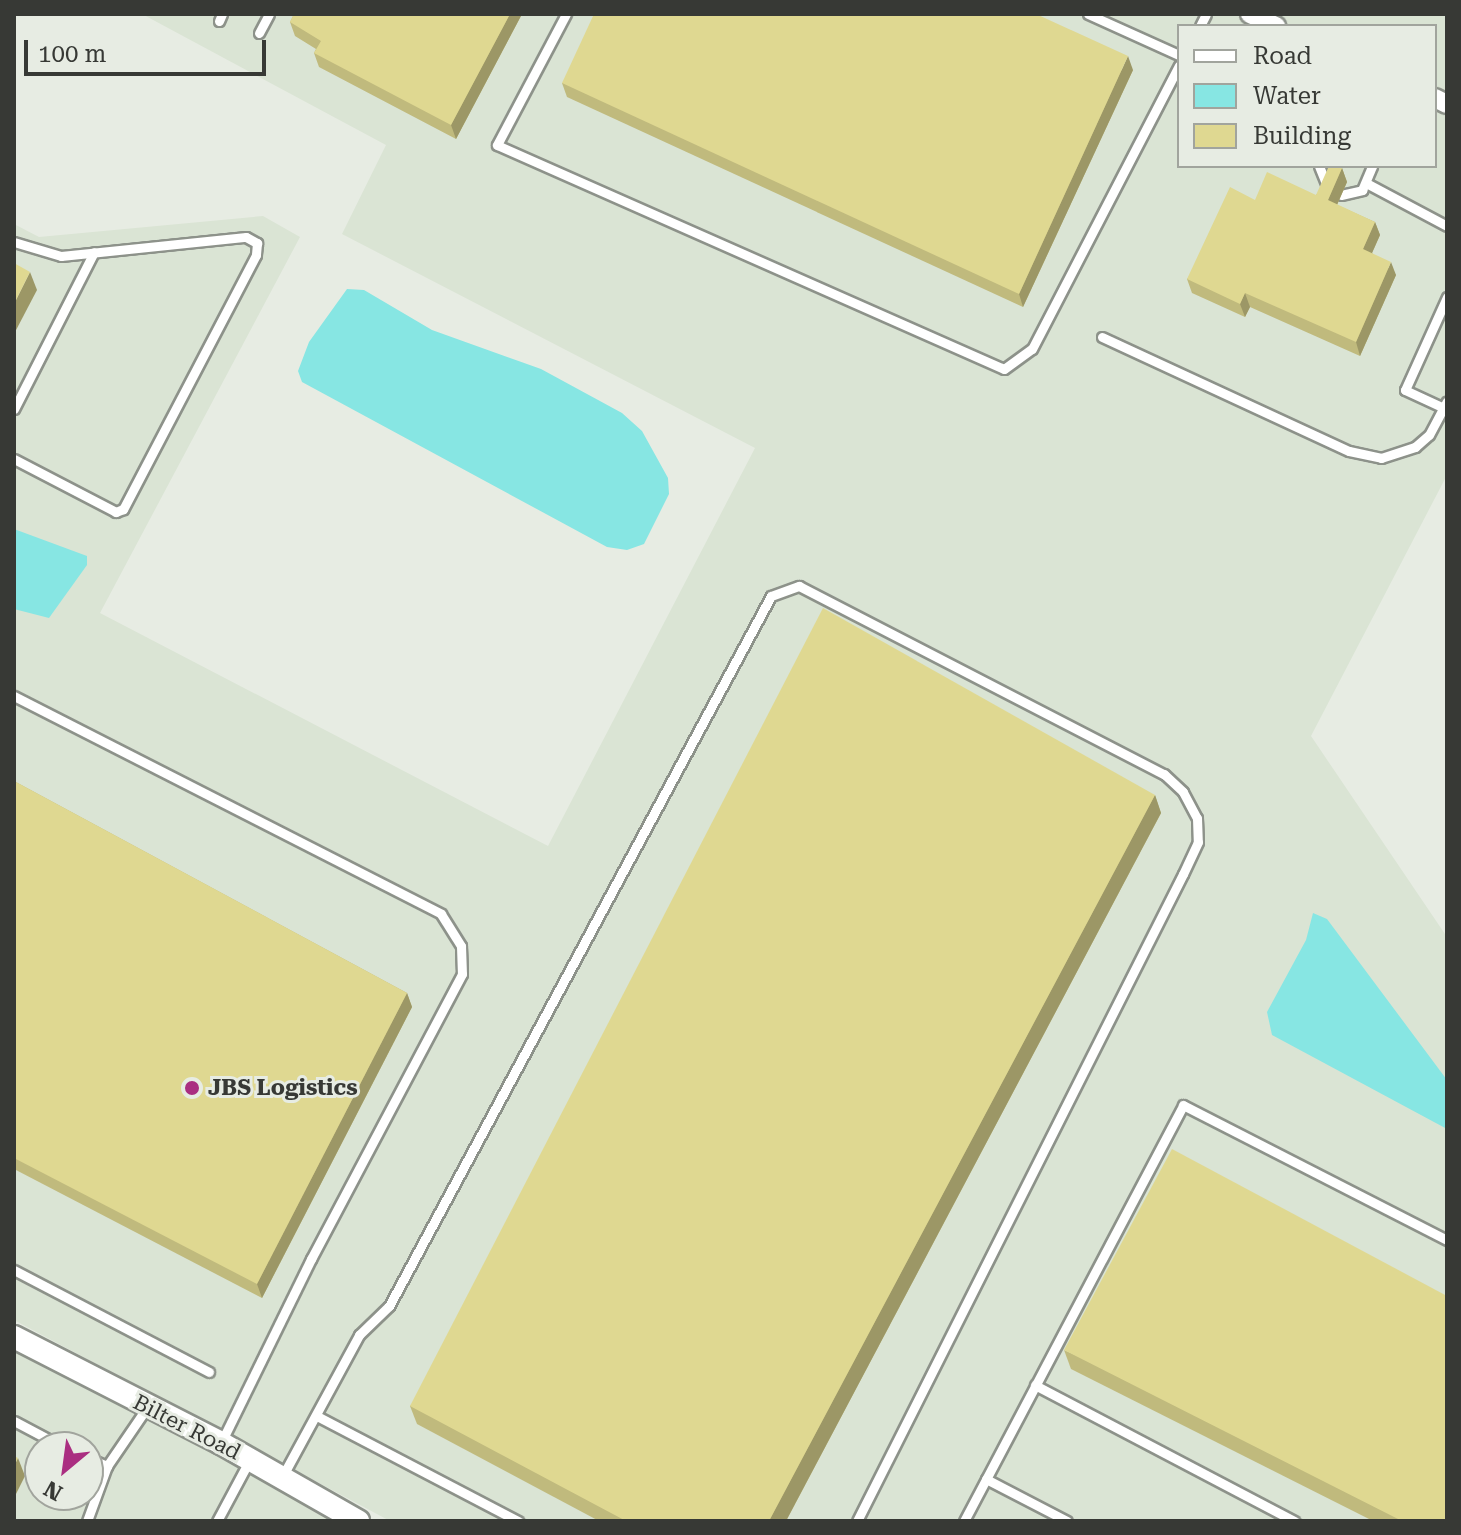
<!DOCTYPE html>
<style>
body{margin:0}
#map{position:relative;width:1461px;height:1535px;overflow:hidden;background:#e7ece3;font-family:"Roboto Serif",serif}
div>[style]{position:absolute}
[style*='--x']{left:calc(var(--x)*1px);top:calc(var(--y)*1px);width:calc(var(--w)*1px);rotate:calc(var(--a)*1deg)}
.built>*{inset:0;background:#dae4d4}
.water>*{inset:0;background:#87e6e3}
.roads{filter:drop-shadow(2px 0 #8d928a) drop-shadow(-2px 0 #8d928a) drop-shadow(0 2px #8d928a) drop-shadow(0 -2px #8d928a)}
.service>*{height:9px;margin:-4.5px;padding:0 4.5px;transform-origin:4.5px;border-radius:4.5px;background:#fff}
.minor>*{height:18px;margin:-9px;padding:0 9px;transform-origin:9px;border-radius:9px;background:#fff}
.tertiary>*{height:22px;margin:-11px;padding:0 11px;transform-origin:11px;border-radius:11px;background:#fff}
.wall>*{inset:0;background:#c0ba7d}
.shaded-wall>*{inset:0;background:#9c9766}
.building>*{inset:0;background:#dfd891}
.dots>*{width:22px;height:22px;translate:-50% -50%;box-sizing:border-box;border:4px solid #e7ece3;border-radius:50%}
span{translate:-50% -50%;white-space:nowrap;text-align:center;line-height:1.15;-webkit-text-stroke:6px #e7ece3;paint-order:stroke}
.poi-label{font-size:22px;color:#373935;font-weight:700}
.left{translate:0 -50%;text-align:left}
.street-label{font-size:22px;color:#373935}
.frame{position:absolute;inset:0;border:16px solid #373935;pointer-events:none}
.legend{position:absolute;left:1177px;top:24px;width:260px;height:144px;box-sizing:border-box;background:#e7ece3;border:2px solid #a1a49d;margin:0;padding:10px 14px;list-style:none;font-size:24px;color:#373935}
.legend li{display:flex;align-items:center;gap:16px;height:40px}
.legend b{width:40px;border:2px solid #a1a49d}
.north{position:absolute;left:24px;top:1431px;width:80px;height:80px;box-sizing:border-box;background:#e7ece3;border:2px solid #a1a49d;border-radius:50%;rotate:209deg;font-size:22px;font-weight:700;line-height:32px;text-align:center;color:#373935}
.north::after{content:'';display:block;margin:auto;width:28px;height:36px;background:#aa2e81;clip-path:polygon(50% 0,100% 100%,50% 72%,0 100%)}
.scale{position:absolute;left:24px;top:40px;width:242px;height:36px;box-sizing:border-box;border:4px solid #373935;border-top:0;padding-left:10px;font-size:24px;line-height:28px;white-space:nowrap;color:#373935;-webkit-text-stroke:6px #e7ece3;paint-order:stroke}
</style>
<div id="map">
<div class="built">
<div style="clip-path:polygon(evenodd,142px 14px,1447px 14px,1447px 475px,1311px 736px,1447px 937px,1447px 1521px,390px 1521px,14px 1320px,14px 224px,39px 237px,263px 216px,300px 237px,100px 613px,548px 846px,755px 448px,342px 234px,386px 145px,142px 14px,1179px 26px,1435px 26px,1435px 166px,1179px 166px,1179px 26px)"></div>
<div style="clip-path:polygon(evenodd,14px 1349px,189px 1439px,337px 1521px,14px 1521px,14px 1349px,40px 1447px,88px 1447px,88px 1495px,40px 1495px,40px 1447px)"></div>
</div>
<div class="water">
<div style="clip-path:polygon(347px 289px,364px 290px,432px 330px,541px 369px,622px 413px,642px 431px,668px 478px,669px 494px,644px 544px,627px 550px,607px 547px,302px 382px,298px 371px,309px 342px)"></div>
<div style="clip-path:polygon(14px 529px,87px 556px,87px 565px,49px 618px,14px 609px)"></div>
<div style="clip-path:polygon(1313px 913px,1327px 919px,1447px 1080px,1447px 1129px,1272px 1035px,1267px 1012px,1306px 940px)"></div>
</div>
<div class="roads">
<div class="service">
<div style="--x:566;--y:14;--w:148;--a:117.8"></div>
<div style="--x:497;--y:145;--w:554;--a:23.84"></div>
<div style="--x:1004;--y:369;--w:34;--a:-36"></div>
<div style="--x:1032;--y:349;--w:319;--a:-62.6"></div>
<div style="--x:1088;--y:14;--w:100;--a:24.3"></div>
<div style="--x:219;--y:21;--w:8;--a:-67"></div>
<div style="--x:1200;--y:26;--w:13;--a:-63"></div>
<div style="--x:259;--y:33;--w:21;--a:-62"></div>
<div style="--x:1319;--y:166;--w:24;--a:68"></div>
<div style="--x:1368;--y:184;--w:89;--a:28"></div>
<div style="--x:1341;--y:195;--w:22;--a:-13"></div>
<div style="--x:1362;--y:190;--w:26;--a:-67"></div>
<div style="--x:14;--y:242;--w:49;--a:16.6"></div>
<div style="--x:61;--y:256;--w:186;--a:-5.9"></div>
<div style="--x:246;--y:237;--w:13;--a:29"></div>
<div style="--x:257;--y:243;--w:12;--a:95"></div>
<div style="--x:256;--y:255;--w:287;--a:117.6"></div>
<div style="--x:123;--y:509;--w:8;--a:157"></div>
<div style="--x:116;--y:512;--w:115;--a:-152.5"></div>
<div style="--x:1102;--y:337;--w:272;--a:24.8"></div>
<div style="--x:1349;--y:451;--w:33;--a:12"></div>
<div style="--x:1381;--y:458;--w:36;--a:-18"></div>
<div style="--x:1415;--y:447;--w:18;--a:-41"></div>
<div style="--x:1429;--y:435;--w:38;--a:-62"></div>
<div style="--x:1444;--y:408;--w:43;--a:-155.2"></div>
<div style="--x:1405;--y:390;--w:102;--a:-65.7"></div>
<div style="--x:14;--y:409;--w:176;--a:-63"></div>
<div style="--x:14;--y:696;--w:479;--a:27"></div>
<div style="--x:441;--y:914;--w:38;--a:58"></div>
<div style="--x:461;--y:946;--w:28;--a:88"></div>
<div style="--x:462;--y:974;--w:323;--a:117.9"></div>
<div style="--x:311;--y:1259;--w:205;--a:116.1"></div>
<div style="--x:14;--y:1270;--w:220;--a:27.6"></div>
<div style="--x:1035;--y:1385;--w:293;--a:27.7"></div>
<div style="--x:317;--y:1416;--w:227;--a:27.6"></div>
<div style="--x:14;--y:1421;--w:55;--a:28"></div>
<div style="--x:88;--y:1458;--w:21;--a:23"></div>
<div style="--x:282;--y:1477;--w:162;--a:-61.5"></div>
<div style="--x:359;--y:1335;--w:42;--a:-44"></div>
<div style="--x:389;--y:1306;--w:806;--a:-61.72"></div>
<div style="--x:771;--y:596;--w:30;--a:-20"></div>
<div style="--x:799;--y:586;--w:411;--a:27.3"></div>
<div style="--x:1164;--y:774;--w:26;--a:43"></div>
<div style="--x:1183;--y:792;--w:30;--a:62"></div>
<div style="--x:1197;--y:818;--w:24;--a:88"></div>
<div style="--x:1198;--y:842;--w:35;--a:115"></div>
<div style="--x:1183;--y:874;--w:724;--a:116.74"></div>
<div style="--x:986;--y:1479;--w:91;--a:27.4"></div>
<div style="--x:87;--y:1521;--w:59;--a:-70"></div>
<div style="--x:107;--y:1466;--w:73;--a:-55.7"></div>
<div style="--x:217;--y:1521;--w:68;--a:-61.9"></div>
<div style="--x:964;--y:1521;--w:470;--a:-62.2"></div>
<div style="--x:1183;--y:1105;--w:297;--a:27.1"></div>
</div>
<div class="minor">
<div style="--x:1250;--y:14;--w:29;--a:25"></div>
<div style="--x:1435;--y:98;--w:13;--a:27"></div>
</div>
<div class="tertiary">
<div style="--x:14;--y:1337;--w:233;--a:27.1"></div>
<div style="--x:221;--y:1443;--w:158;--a:29.7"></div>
</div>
</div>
<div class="wall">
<div style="clip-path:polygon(294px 14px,522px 14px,456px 139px,319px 67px,314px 53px,316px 49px,295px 36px,290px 22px)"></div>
<div style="clip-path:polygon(1133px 70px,1023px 307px,567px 97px,562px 83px)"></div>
<div style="clip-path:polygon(1342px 168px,1347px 182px,1337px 205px,1375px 222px,1380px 235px,1372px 253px,1396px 275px,1360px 356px,1250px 307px,1245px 317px,1192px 293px,1187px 279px,1255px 200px,1316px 195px)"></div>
<div style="clip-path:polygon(14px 781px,407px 993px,412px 1007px,262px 1298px,14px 1169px)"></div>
<div style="clip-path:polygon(1155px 795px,1161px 813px,786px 1521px,599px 1521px,417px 1424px,410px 1406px)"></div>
<div style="clip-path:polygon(1064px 1350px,1447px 1521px,1373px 1521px,1071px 1369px)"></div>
</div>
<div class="shaded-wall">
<div style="clip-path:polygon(510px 14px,522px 14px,456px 139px,451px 125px)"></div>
<div style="clip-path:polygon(1128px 56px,1133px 70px,1023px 307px,1019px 294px)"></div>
<div style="clip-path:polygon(1342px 168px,1347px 182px,1333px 214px,1328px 200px)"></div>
<div style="clip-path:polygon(1375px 222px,1380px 235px,1368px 262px,1363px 249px)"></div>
<div style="clip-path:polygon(1391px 262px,1396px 275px,1360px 356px,1356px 342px)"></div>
<div style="clip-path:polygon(30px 272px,37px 290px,14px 334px,14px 304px)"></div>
<div style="clip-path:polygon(1245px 293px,1250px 307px,1245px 317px,1240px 304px)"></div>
<div style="clip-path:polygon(1155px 795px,1161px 813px,786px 1521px,769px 1521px)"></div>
<div style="clip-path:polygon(407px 993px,412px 1007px,262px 1298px,257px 1284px)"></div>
<div style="clip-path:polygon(18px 1458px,25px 1476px,14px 1498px,14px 1466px)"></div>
</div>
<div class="building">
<div style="clip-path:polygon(294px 14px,510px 14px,451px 125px,314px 53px,321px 41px,290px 22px)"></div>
<div style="clip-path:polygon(594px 14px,1036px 14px,1128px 56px,1019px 294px,562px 83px)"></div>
<div style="clip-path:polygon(1329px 166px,1336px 166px,1342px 168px,1328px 200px,1375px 222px,1363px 249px,1391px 262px,1356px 342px,1245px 293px,1240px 304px,1187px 279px,1230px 187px,1255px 200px,1267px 172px,1316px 195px)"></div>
<div style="clip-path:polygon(14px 263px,30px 272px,14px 304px)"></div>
<div style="clip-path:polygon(823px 608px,1155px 795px,769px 1521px,626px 1521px,410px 1406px)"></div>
<div style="clip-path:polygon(14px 781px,407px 993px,257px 1284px,14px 1158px)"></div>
<div style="clip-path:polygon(1172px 1149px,1447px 1296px,1447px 1521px,1402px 1521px,1064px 1350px)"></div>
<div style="clip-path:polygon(14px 1456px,18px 1458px,14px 1466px)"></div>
</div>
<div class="dots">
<div style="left:192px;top:1088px;background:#aa2e81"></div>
</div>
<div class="poi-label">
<span class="left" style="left:208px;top:1088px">JBS Logistics</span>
</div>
<div class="street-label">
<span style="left:187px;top:1427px;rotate:27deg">Bilter Road</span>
</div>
<div class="frame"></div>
<ul class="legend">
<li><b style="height:10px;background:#fff"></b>Road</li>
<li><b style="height:22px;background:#87e6e3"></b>Water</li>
<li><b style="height:22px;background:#dfd891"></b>Building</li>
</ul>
<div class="north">N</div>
<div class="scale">100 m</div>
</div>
